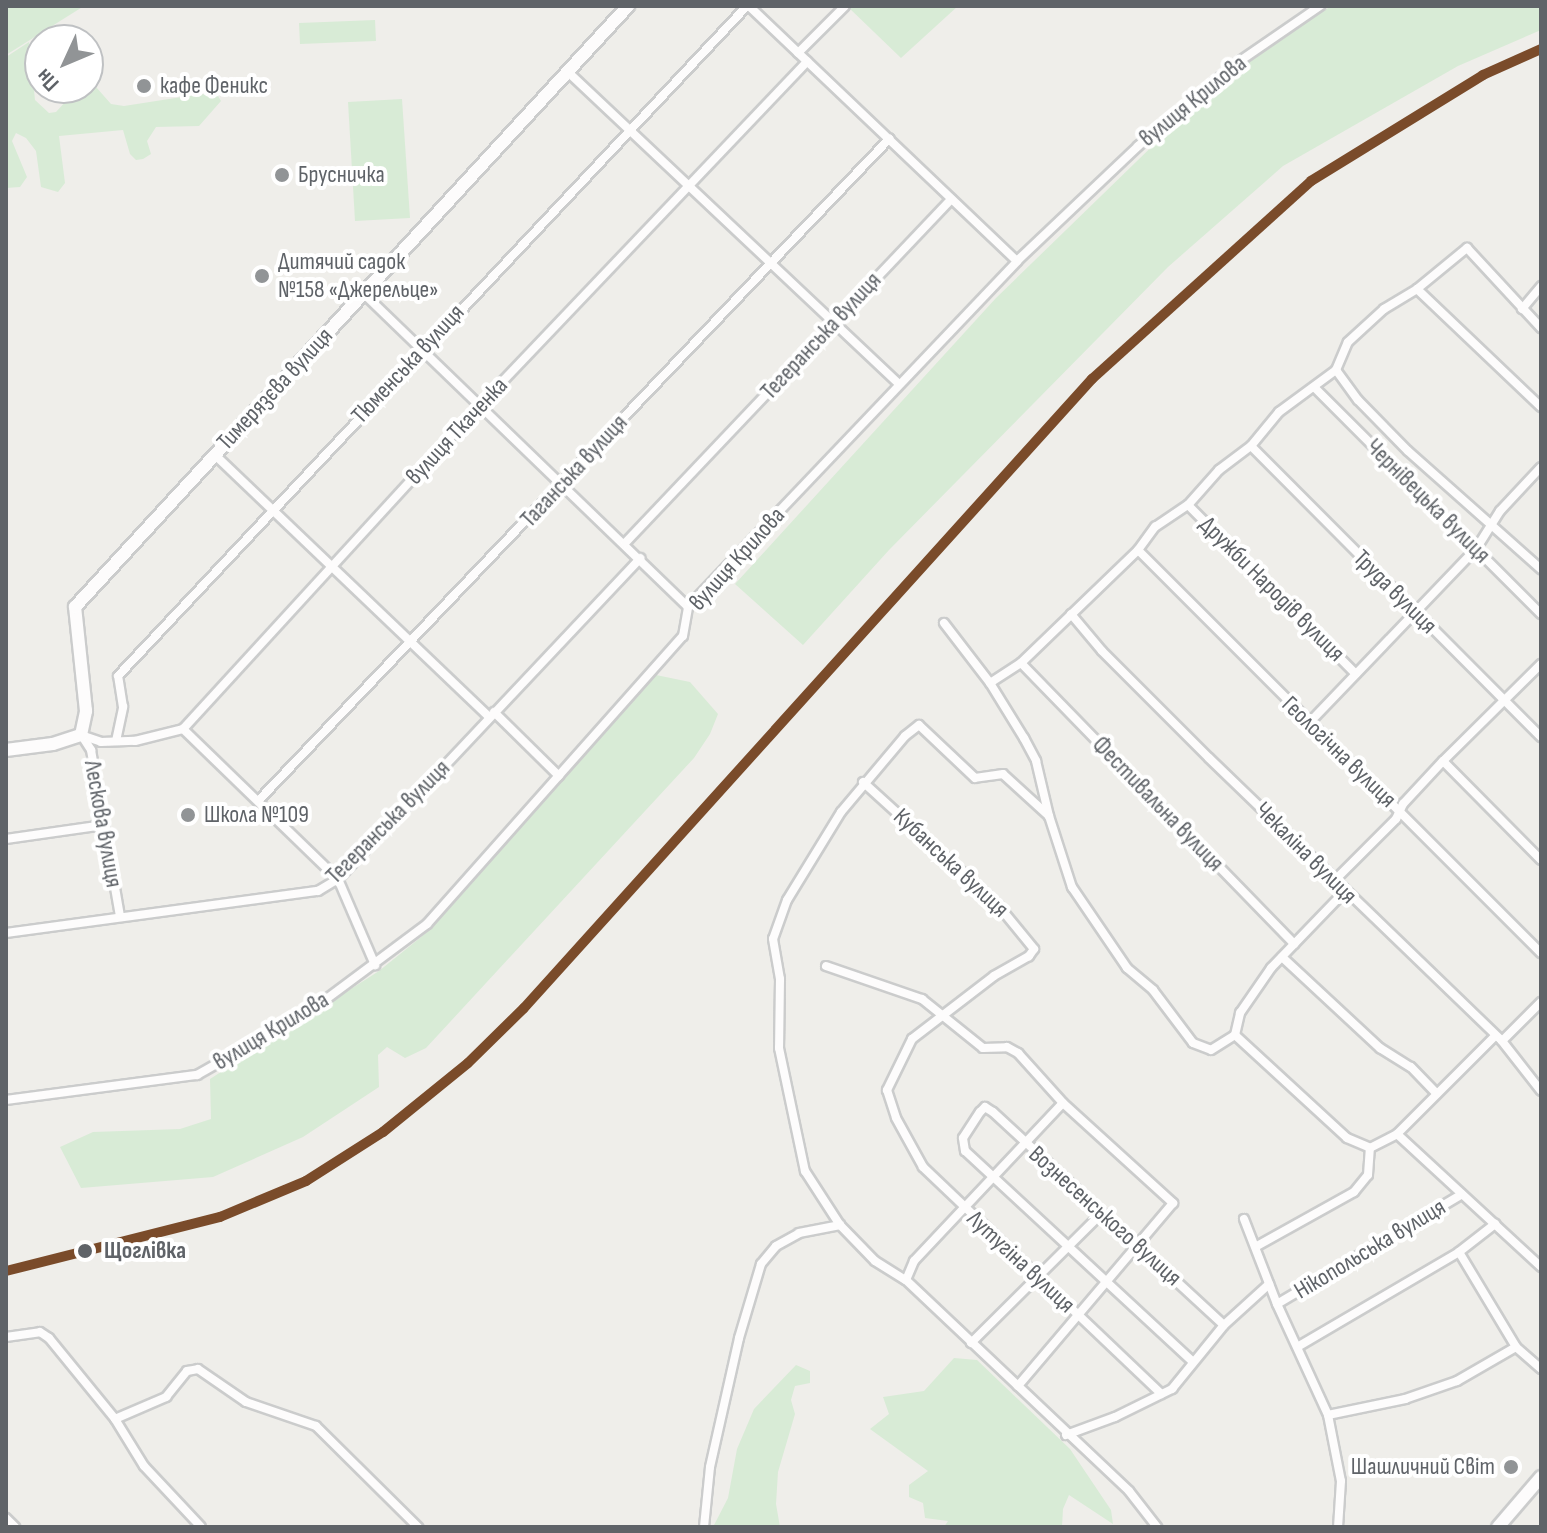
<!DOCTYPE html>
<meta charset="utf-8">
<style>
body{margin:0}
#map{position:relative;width:1547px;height:1533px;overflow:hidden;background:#efeeea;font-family:"Sofia Sans Condensed",sans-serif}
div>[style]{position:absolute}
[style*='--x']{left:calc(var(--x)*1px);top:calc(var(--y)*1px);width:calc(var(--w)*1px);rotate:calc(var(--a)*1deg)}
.green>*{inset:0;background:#d8ebd6}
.roads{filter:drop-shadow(2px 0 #cbcccc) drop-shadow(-2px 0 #cbcccc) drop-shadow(0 2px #cbcccc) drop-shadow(0 -2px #cbcccc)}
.street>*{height:8px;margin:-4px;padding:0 4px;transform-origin:4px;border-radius:4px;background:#fdfcfc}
.secondary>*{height:12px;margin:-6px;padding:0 6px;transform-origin:6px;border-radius:6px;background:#fdfcfc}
.rail-1>*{height:10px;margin:-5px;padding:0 5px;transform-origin:5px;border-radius:5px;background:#7a4b2a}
.dots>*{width:22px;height:22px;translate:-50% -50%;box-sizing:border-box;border:4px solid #fff;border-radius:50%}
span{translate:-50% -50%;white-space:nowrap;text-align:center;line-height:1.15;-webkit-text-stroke:8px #fff;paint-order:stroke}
.poi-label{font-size:24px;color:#5f6368}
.left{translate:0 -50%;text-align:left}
.right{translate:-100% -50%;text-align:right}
.street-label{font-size:24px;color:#5f6368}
.stop-label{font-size:24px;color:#5f6368;font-weight:700}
.frame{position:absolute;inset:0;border:8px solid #5f6368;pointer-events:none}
.north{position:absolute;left:24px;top:24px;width:80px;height:80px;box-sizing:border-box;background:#fff;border:2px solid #bfc1c3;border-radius:50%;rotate:226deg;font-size:22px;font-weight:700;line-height:32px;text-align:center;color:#5f6368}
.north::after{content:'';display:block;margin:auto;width:28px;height:36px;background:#919496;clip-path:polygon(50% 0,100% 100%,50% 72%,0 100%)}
</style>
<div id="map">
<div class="green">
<div style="clip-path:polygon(6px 6px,84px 6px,6px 55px)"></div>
<div style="clip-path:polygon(847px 6px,958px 6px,901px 58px)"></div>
<div style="clip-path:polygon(1331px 6px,1541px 6px,1541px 30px,1458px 66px,1283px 166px,1168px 267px,889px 550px,803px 645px,735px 584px,996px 298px,1172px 127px,1254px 57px)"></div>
<div style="clip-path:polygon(375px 20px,376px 41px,300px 44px,299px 23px)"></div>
<div style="clip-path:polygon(29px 42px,35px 100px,49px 113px,56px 112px,78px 88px,88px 88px,88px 84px,96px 87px,111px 104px,124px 106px,201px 94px,218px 96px,221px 101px,199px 126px,156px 127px,147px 141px,151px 154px,143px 159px,136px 160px,130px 154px,123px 130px,59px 136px,65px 183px,58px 192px,41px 187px,36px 151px,26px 138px,16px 133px,12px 141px,27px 177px,20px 187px,6px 188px,6px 57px)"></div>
<div style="clip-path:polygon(402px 99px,410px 218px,355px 221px,348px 102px)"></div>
<div style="clip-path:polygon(656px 675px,690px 682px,718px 714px,710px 734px,694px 758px,426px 1048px,405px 1058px,387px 1047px,378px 1055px,379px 1087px,303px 1137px,213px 1177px,81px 1188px,60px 1147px,93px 1132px,180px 1129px,211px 1119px,210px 1079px,379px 971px,431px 929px)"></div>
<div style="clip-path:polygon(954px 1358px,977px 1360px,1070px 1449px,1111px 1510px,1113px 1524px,1069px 1495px,1063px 1509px,1062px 1527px,944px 1527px,948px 1521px,925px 1518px,923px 1503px,909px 1497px,909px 1485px,928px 1471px,870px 1429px,889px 1414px,883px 1397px,924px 1391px)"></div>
<div style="clip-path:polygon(796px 1365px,810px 1371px,810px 1383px,795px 1386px,791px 1400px,795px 1414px,778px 1472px,776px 1504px,780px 1527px,713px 1527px,728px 1498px,737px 1449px,754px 1409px)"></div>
</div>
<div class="roads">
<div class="street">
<div style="--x:749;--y:6;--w:370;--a:43.6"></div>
<div style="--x:798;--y:53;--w:66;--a:-45"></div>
<div style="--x:568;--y:72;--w:455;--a:43.3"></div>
<div style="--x:1417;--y:289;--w:171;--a:43.6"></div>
<div style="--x:363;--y:293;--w:452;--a:44"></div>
<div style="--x:1522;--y:309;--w:30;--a:-50"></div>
<div style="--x:1336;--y:370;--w:37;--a:54"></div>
<div style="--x:1358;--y:400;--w:71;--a:45.6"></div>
<div style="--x:1408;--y:451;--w:178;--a:41.6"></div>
<div style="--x:1314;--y:387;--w:321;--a:45"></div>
<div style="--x:1251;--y:446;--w:411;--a:45.1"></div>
<div style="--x:214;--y:454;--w:381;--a:43.7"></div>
<div style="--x:1188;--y:505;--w:238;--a:45.2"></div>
<div style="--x:625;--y:543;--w:474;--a:-46.5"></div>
<div style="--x:1138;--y:550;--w:570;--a:45"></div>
<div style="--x:1071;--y:614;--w:48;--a:50"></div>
<div style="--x:1102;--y:651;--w:151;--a:45"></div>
<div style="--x:1209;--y:758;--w:407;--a:44"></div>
<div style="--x:1502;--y:1041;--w:63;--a:52"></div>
<div style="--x:944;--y:623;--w:76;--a:52.5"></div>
<div style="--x:990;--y:683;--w:65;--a:58.3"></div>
<div style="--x:1024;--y:738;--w:26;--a:62"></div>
<div style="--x:1036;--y:761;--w:57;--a:76.7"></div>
<div style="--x:1049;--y:816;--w:75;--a:72.1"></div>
<div style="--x:1072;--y:887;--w:98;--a:55.8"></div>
<div style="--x:1127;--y:968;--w:34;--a:40"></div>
<div style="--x:1153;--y:990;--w:66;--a:53"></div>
<div style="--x:1193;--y:1043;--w:19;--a:21"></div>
<div style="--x:1211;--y:1050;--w:28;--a:-32"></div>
<div style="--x:1235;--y:1035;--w:23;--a:-77"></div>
<div style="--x:1240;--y:1013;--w:55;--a:-55.4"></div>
<div style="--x:1271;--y:968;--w:107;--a:-46.1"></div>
<div style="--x:1021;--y:663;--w:392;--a:45.8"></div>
<div style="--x:990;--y:683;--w:37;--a:-33"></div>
<div style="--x:1021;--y:663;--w:163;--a:-44"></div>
<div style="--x:1138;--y:550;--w:29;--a:-54"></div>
<div style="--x:1155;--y:527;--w:40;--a:-34"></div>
<div style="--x:1188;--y:505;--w:47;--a:-48.5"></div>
<div style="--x:1219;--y:470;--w:40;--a:-37"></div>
<div style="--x:1251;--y:446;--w:44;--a:-50.5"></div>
<div style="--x:1279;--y:412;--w:71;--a:-36.4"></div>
<div style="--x:1336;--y:370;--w:30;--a:-67"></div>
<div style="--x:1348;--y:342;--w:49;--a:-42.5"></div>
<div style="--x:1384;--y:309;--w:39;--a:-31"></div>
<div style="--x:1417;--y:289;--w:65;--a:-39.4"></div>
<div style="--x:1467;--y:248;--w:109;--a:47.2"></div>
<div style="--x:494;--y:712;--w:91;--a:44.6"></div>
<div style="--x:1309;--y:723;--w:241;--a:-46.2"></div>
<div style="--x:1476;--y:549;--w:45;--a:-57.7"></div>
<div style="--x:1500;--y:511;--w:60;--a:-47"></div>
<div style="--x:183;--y:729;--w:216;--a:44.1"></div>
<div style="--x:338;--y:879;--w:94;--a:66.7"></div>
<div style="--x:81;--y:735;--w:21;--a:19"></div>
<div style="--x:101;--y:742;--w:34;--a:-2"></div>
<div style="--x:135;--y:741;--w:49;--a:-14"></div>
<div style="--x:183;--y:729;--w:438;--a:-47.5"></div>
<div style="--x:479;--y:406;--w:476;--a:-46.4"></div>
<div style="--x:82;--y:736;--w:17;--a:57"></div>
<div style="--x:91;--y:750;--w:169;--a:80.1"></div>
<div style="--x:116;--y:741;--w:35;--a:-78"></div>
<div style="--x:123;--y:707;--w:31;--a:-99"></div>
<div style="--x:118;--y:676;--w:919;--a:-46.81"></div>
<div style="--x:1443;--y:761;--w:139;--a:45.3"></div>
<div style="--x:863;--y:782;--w:183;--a:42.3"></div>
<div style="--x:998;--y:905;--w:57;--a:50.7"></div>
<div style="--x:1034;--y:949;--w:9;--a:126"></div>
<div style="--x:1029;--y:956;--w:40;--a:150.3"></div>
<div style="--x:994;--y:976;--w:103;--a:142.5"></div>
<div style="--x:912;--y:1039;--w:57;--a:116.1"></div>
<div style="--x:887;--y:1090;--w:29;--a:72"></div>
<div style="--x:896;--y:1118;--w:56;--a:61.1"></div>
<div style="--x:923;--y:1167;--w:329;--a:43.6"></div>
<div style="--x:258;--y:801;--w:915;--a:-46.37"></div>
<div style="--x:1049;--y:816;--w:62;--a:-137.6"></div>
<div style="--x:1003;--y:774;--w:28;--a:172"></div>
<div style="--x:975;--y:778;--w:77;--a:-136.6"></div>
<div style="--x:919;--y:725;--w:18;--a:142"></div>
<div style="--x:905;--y:736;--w:99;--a:130.1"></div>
<div style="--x:841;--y:812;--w:103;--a:121.5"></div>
<div style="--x:787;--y:900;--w:41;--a:109.7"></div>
<div style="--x:773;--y:939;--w:41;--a:80.1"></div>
<div style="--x:780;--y:979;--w:69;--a:90.8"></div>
<div style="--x:779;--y:1048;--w:126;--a:78.1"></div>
<div style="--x:805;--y:1171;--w:64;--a:57.1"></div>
<div style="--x:840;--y:1225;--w:50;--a:45.8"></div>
<div style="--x:875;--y:1261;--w:36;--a:32"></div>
<div style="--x:906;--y:1280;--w:307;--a:43.4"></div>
<div style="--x:1129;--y:1491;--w:46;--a:52.1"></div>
<div style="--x:6;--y:839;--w:99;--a:-8.1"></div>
<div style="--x:1336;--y:879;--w:85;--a:-45"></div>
<div style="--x:1396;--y:819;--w:17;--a:-65"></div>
<div style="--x:1403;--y:804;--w:59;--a:-47.1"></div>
<div style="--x:1443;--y:761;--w:138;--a:-44.7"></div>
<div style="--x:6;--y:933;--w:315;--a:-7.7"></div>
<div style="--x:318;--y:891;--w:23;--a:-31"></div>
<div style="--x:338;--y:879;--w:441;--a:-46.7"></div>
<div style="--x:1282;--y:957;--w:134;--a:42.9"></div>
<div style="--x:1380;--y:1048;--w:36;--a:32"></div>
<div style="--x:1411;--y:1067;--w:37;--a:46"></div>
<div style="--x:826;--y:966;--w:102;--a:19"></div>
<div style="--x:922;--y:999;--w:78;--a:38.8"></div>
<div style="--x:983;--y:1048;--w:24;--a:-2"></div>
<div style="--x:1007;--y:1047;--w:13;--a:29"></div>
<div style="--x:1018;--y:1053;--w:67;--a:48"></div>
<div style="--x:1063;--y:1103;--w:149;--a:42.3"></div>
<div style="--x:1173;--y:1203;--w:240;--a:130.3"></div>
<div style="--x:1235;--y:1035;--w:152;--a:42.6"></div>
<div style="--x:1347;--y:1138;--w:25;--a:23"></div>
<div style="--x:1502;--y:1041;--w:55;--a:-45"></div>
<div style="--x:6;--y:1100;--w:193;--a:-7.5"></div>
<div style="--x:197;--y:1075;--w:133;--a:-29.6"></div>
<div style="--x:313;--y:1009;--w:142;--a:-36.7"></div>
<div style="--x:427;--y:924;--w:385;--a:-48.4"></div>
<div style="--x:683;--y:636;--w:29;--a:-80"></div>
<div style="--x:688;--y:607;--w:477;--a:-46.4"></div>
<div style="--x:1017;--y:261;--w:167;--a:-43.5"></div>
<div style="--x:1138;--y:146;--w:129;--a:-40"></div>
<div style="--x:1237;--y:63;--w:101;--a:-34.5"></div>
<div style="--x:1397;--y:1134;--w:196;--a:42.7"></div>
<div style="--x:1244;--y:1219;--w:91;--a:68.8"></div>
<div style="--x:1277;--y:1304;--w:122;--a:65.3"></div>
<div style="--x:1328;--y:1415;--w:67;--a:78.9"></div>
<div style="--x:1341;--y:1481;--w:46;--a:93.7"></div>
<div style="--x:1257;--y:1246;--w:111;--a:-29.1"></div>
<div style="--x:1354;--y:1192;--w:22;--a:-51"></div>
<div style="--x:1368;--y:1175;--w:27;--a:-86"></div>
<div style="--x:1370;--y:1148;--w:30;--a:-27"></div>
<div style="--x:1397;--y:1134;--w:139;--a:-45"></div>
<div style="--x:1459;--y:1252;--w:111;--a:59"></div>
<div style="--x:1516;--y:1347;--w:33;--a:41"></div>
<div style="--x:906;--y:1280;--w:21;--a:-67"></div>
<div style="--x:914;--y:1261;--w:217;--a:-46.7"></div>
<div style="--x:1277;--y:1304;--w:215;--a:-30.7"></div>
<div style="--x:6;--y:1337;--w:34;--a:-8"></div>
<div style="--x:40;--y:1332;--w:11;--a:34"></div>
<div style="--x:49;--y:1338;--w:104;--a:50.8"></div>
<div style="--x:115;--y:1419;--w:55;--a:58.3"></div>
<div style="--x:144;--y:1466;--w:83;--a:46.9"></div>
<div style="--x:971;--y:1343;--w:185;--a:-44.8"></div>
<div style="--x:1299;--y:1346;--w:186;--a:-30.4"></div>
<div style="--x:1459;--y:1252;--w:46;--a:-37.9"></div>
<div style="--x:1192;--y:1361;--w:309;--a:-137.2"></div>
<div style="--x:965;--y:1151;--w:13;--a:-99"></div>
<div style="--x:963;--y:1138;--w:31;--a:-57"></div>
<div style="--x:980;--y:1112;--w:7;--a:-45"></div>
<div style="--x:985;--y:1107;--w:9;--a:32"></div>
<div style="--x:993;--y:1112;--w:314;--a:42.7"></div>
<div style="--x:1328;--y:1415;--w:79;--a:-11.7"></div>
<div style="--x:1405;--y:1399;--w:55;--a:-19.1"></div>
<div style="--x:1457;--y:1381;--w:68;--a:-30"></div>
<div style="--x:115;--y:1419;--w:56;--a:-23.3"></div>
<div style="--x:166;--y:1397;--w:33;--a:-51"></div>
<div style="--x:187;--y:1371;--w:11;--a:-10"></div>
<div style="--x:198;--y:1369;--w:58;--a:34.5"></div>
<div style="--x:246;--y:1402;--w:74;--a:18.9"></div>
<div style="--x:316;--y:1426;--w:144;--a:44.7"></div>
<div style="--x:1066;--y:1435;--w:52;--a:-20.2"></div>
<div style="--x:1115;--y:1417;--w:64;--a:-26.2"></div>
<div style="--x:1172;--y:1389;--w:82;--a:-50.9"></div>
<div style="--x:1224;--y:1325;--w:61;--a:-42.3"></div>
<div style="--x:6;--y:1518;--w:13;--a:45"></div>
<div style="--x:704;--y:1527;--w:60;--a:-84.3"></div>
<div style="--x:710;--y:1467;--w:132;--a:-77.3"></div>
<div style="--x:739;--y:1338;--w:77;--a:-73.4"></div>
<div style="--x:761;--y:1264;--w:23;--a:-50"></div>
<div style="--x:776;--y:1246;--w:26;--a:-29"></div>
<div style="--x:799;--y:1233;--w:42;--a:-11"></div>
</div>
<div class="secondary">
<div style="--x:6;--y:750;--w:47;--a:-7.3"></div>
<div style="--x:53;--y:744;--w:29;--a:-18"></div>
<div style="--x:81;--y:735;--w:25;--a:-78"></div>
<div style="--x:86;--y:711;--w:105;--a:-96"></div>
<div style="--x:75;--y:607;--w:817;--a:-47.38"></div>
<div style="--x:1498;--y:1527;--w:66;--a:-49.3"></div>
</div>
</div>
<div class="rail-1">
<div style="--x:6;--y:1271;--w:221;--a:-14.2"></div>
<div style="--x:220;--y:1217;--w:93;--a:-22.7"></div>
<div style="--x:306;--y:1181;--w:91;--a:-32.5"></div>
<div style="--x:383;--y:1132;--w:109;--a:-39.1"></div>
<div style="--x:468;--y:1063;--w:78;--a:-44.5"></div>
<div style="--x:524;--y:1008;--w:848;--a:-47.92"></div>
<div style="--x:1092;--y:379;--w:295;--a:-42.1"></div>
<div style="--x:1311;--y:181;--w:202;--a:-31.6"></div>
<div style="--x:1483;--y:75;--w:64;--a:-24.1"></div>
</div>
<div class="dots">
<div style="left:144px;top:86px;background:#919496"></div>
<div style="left:282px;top:175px;background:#919496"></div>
<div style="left:262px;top:276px;background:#919496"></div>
<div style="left:188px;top:815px;background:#919496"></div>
<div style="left:85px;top:1251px;background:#5f6368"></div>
<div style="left:1511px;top:1467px;background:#919496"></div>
</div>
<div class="poi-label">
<span class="left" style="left:160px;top:86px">кафе Феникс</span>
<span class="left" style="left:298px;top:175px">Брусничка</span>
<span class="left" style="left:278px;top:276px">Дитячий садок<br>№158 «Джерельце»</span>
<span class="left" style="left:204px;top:815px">Школа №109</span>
<span class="right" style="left:1495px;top:1467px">Шашличний Світ</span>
</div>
<div class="street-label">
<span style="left:1193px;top:101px;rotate:-39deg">вулиця Крилова</span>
<span style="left:821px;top:336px;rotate:-47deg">Тегеранська вулиця</span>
<span style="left:408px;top:364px;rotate:-47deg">Тюменська вулиця</span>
<span style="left:275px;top:389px;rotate:-47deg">Тимерязєва вулиця</span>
<span style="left:457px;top:431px;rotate:-47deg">вулиця Ткаченка</span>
<span style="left:574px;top:471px;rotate:-47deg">Таганська вулиця</span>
<span style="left:1428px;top:501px;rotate:45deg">Чернівецька вулиця</span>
<span style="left:737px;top:559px;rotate:-48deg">вулиця Крилова</span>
<span style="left:1272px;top:589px;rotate:45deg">Дружби Народів вулиця</span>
<span style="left:1395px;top:592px;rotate:45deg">Труда вулиця</span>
<span style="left:1339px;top:752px;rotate:44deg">Геологічна вулиця</span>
<span style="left:1158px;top:804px;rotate:46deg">Фестивальна вулиця</span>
<span style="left:388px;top:822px;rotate:-45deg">Тегеранська вулиця</span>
<span style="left:103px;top:824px;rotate:80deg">Лескова вулиця</span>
<span style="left:1306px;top:853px;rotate:45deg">Чекаліна вулиця</span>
<span style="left:951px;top:863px;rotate:43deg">Кубанська вулиця</span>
<span style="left:271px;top:1031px;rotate:-31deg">вулиця Крилова</span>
<span style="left:1105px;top:1216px;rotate:42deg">Вознесенського вулиця</span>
<span style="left:1370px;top:1249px;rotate:-31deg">Нікопольська вулиця</span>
<span style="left:1021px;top:1262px;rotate:43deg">Лутугіна вулиця</span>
</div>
<div class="stop-label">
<span class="left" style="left:104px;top:1251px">Щоглівка</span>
</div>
<div class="frame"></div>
<div class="north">Пн</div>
</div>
